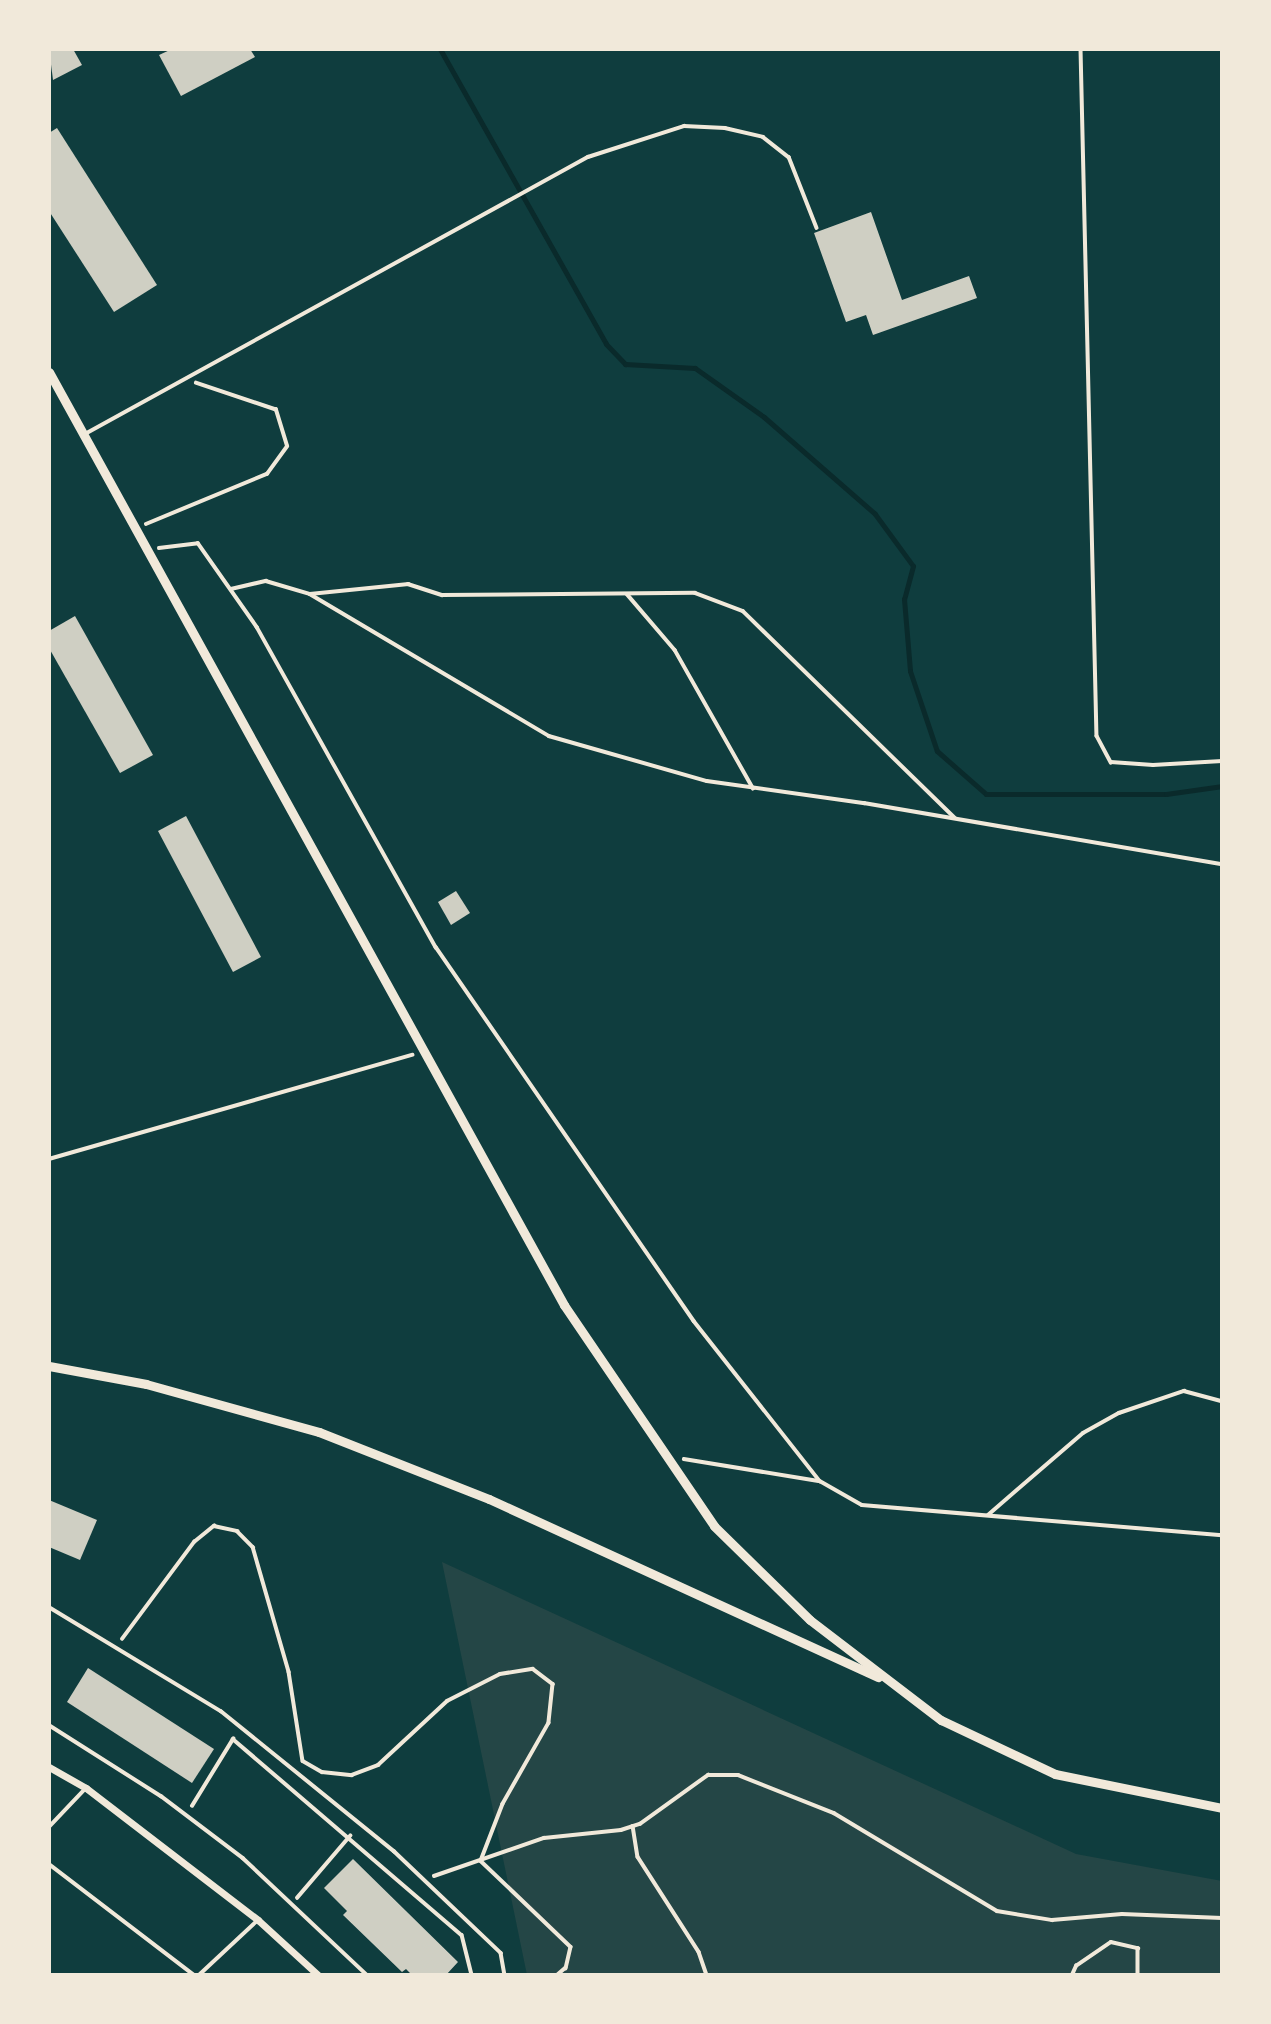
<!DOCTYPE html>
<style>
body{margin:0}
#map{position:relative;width:1271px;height:2024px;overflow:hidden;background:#0f3d3e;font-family:Roboto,sans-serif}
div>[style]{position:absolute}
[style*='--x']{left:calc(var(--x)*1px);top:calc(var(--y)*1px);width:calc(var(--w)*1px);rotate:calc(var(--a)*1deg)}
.green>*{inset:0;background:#244646}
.stream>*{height:5px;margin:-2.5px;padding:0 2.5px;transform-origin:2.5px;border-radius:2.5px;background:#0a2a2b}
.building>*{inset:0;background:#cfcfc3}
.path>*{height:3.5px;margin:-1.75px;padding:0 1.75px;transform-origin:1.75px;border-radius:1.75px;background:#f1e9da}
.service>*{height:3.5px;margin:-1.75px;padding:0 1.75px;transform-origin:1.75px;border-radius:1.75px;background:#f1e9da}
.minor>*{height:7px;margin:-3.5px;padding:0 3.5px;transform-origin:3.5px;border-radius:3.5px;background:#f1e9da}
.tertiary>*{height:9px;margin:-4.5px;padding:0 4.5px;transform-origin:4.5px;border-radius:4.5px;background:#f1e9da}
span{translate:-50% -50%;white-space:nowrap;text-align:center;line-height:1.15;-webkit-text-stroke:5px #f1e9da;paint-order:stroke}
.frame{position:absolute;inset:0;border:51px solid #f1e9da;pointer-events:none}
</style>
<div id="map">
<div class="green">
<div style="clip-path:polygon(442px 1562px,1076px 1854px,1222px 1881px,1222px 1975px,527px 1975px)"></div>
</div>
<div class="stream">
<div style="--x:440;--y:49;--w:338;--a:60.6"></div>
<div style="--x:606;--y:344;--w:28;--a:46"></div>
<div style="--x:625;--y:364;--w:70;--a:3.3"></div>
<div style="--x:695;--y:368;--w:85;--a:35.4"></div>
<div style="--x:764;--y:417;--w:147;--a:41.1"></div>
<div style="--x:875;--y:514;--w:64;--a:53.8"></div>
<div style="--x:913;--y:566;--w:34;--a:105"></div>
<div style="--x:904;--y:599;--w:72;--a:85.2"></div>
<div style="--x:910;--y:671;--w:84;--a:71.4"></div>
<div style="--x:937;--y:751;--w:65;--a:41.3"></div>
<div style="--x:986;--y:794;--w:180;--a:0"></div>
<div style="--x:1166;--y:794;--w:57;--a:-8.1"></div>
</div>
<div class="building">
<div style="clip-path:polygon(49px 49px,73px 49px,82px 65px,53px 80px)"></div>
<div style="clip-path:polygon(172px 49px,250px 49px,255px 57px,181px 96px,159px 55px)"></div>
<div style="clip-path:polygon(57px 128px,157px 285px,114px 312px,49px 211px,49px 133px)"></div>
<div style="clip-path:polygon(871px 212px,902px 300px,969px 276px,977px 298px,873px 335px,866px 315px,846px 322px,814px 233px)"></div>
<div style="clip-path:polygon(75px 616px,153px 755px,120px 773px,49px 648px,49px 631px)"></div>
<div style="clip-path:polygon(186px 816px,261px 957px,233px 972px,158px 831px)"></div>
<div style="clip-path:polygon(456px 891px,470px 913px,451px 925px,438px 902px)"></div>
<div style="clip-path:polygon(49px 1500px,97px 1520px,80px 1560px,49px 1547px)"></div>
<div style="clip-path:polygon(88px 1668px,214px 1749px,192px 1783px,67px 1702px)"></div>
<div style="clip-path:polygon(353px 1859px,458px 1962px,446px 1975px,412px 1975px,406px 1969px,402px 1972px,343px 1915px,347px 1911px,324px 1888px)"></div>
</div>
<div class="path">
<div style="--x:146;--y:524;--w:131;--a:-22.5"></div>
<div style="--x:267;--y:474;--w:34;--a:-54"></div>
<div style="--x:287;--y:446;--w:38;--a:-107"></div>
<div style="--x:276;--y:410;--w:84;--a:-161.4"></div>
<div style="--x:159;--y:548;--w:39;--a:-7"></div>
<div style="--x:198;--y:543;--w:103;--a:54.9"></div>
<div style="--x:257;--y:627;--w:367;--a:60.8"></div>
<div style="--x:436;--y:947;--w:454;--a:55.4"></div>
<div style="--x:694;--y:1321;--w:204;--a:51.8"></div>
<div style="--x:820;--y:1481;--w:48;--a:29.7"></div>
<div style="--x:862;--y:1505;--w:361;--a:4.8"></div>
<div style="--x:231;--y:589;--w:36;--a:-13"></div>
<div style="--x:266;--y:581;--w:46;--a:16.5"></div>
<div style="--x:310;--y:594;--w:99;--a:-5.8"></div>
<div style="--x:408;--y:584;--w:36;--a:18"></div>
<div style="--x:442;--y:595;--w:253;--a:-0.5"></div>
<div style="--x:695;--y:593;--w:51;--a:20.6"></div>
<div style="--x:743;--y:611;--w:296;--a:44.3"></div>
<div style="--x:310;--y:594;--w:278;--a:30.7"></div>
<div style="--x:549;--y:736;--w:164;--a:15.9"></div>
<div style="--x:707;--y:781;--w:159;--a:8"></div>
<div style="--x:864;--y:803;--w:363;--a:9.7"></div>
<div style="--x:627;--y:594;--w:74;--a:49.4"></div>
<div style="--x:675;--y:650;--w:159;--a:60.5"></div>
<div style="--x:49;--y:1159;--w:378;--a:-16"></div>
<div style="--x:684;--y:1459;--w:136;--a:9.3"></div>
<div style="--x:988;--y:1515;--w:125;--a:-40.8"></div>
<div style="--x:1083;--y:1433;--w:41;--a:-29.1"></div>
<div style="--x:1119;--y:1413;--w:69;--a:-18.7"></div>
<div style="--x:1184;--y:1391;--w:39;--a:15"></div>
<div style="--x:122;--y:1639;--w:121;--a:-53.4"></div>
<div style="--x:194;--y:1542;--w:26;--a:-39"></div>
<div style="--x:214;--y:1526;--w:24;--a:12"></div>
<div style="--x:237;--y:1531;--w:23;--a:45"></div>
<div style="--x:253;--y:1547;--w:130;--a:73.9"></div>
<div style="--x:289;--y:1672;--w:90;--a:81.1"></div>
<div style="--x:303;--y:1761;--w:22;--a:30"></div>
<div style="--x:322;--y:1772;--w:30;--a:6"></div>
<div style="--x:352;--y:1775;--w:28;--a:-21"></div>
<div style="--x:378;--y:1765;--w:94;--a:-42.8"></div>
<div style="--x:447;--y:1701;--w:59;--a:-27"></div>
<div style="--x:500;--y:1674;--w:33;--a:-9"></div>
<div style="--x:533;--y:1669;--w:25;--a:37"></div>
<div style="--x:553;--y:1684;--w:39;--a:96"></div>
<div style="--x:549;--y:1723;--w:93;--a:119.6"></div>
<div style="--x:503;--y:1804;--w:61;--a:111.1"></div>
<div style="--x:481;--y:1861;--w:124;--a:43.7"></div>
<div style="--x:571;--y:1947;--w:22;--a:103"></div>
<div style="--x:566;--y:1968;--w:11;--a:139"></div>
<div style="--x:192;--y:1806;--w:79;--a:-58.5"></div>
<div style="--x:233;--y:1739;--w:301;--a:40.6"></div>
<div style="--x:462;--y:1935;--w:41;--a:76"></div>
<div style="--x:633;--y:1826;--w:31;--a:81"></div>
<div style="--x:638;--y:1857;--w:113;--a:57.3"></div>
<div style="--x:699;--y:1952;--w:24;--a:71"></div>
<div style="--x:434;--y:1876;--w:116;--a:-19.1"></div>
<div style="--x:544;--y:1838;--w:77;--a:-5.9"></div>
<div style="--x:621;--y:1830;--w:20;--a:-18"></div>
<div style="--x:640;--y:1824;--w:84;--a:-35.8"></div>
<div style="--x:708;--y:1775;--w:30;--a:0"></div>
<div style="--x:738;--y:1775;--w:103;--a:21.6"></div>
<div style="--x:834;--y:1813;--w:190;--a:31"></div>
<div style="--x:997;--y:1911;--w:56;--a:9.3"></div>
<div style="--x:1052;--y:1920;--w:70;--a:-4.9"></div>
<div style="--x:1122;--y:1914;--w:100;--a:2.3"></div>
<div style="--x:297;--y:1898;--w:82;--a:-49.5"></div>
<div style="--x:1072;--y:1975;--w:10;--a:-66"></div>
<div style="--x:1076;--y:1966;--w:42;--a:-34.4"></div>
<div style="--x:1111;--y:1942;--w:28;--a:13"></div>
<div style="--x:1138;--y:1948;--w:27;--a:90"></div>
</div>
<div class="service">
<div style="--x:1081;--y:49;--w:687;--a:88.67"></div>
<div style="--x:1097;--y:736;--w:30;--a:62"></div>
<div style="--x:1111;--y:762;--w:42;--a:4.1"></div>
<div style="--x:1153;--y:765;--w:69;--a:-3.3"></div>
<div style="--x:85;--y:434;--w:574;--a:-28.84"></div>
<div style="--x:588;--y:157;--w:101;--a:-17.9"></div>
<div style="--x:684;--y:126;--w:41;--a:2.8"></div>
<div style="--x:725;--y:128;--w:39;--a:13"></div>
<div style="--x:763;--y:137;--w:33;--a:38"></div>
<div style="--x:789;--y:157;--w:76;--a:68.5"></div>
<div style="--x:49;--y:1607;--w:201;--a:31.2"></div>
<div style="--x:221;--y:1711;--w:223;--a:39"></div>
<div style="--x:394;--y:1851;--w:148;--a:43.6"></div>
<div style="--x:501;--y:1953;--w:22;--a:80"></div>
<div style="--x:49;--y:1725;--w:133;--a:32.4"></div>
<div style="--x:161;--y:1796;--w:103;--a:37.1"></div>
<div style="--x:243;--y:1858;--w:170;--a:43.3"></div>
<div style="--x:49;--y:1827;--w:54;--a:-46.5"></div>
<div style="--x:49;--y:1864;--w:183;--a:37.4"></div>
<div style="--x:199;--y:1975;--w:81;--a:-43"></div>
</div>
<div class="minor">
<div style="--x:49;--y:1767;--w:43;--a:29.6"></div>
<div style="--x:86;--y:1788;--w:217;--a:37.5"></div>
<div style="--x:258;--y:1920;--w:81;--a:42.5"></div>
</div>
<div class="tertiary">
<div style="--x:49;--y:372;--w:1066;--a:61.1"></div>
<div style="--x:564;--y:1305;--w:267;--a:55.8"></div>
<div style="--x:714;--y:1526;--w:134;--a:44.4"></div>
<div style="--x:810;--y:1620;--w:165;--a:37.4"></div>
<div style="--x:941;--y:1720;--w:126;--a:25.3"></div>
<div style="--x:1055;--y:1774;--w:170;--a:11.5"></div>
<div style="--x:49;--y:1366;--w:99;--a:10.5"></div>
<div style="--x:146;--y:1384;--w:180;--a:15.5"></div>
<div style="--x:319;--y:1432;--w:183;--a:21.5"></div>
<div style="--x:489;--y:1499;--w:428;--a:24.6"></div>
</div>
<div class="frame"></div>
</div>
